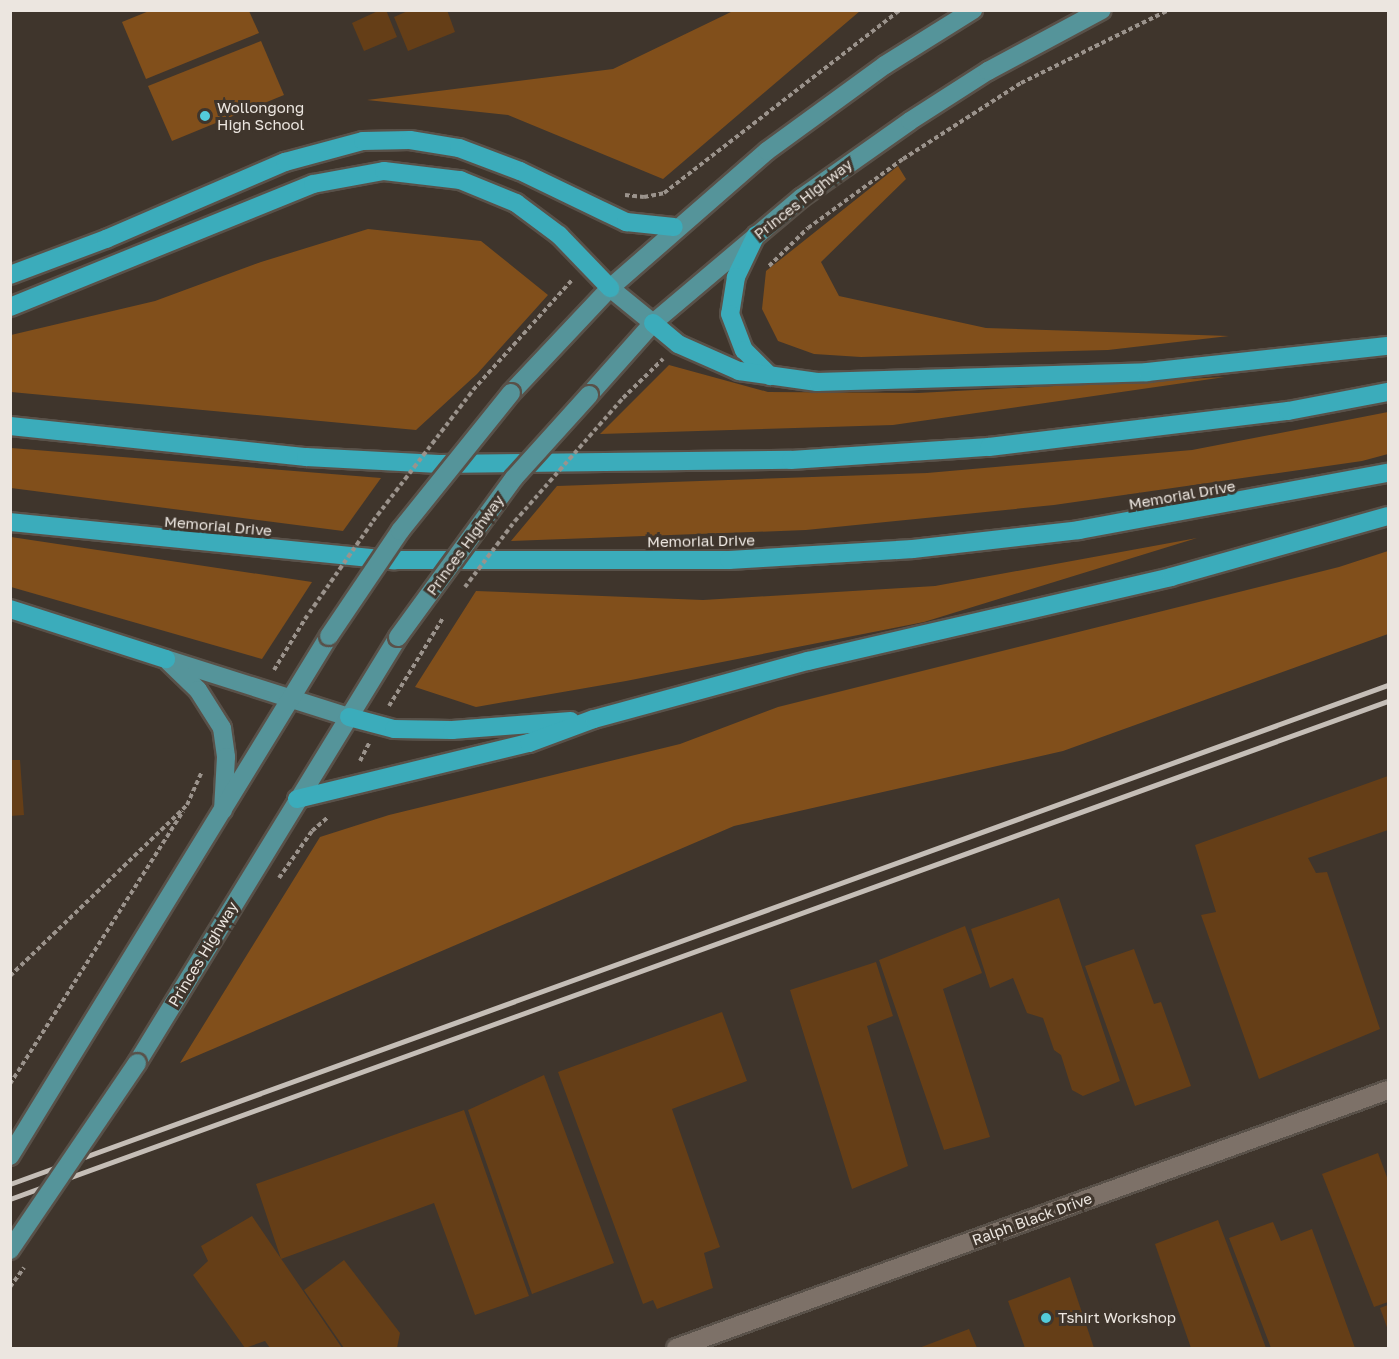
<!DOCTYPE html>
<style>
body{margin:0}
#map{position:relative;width:1399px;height:1359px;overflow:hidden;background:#3f352c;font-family:"Golos Text",sans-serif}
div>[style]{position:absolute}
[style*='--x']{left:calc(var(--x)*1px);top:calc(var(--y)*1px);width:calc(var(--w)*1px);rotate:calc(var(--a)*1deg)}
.green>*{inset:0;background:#814f1b}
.building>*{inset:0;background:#653e17}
.path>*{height:4px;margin-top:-2px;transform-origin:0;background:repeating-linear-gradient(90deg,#9b938c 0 4.5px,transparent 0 7.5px)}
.roads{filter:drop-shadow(2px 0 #595149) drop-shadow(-2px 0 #595149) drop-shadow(0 2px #595149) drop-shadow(0 -2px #595149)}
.minor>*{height:18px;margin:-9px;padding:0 9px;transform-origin:9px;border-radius:9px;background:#7d7168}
.major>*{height:18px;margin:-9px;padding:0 9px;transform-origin:9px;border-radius:9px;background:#55949a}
.highway>*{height:18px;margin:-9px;padding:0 9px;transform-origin:9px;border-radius:9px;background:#3bacbb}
.rail>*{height:4.5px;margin:-2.25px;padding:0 2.25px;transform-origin:2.25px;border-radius:2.25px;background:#c5beb7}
.path-bridge>*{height:4px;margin-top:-2px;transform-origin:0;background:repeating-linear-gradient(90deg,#9b938c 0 4.5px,transparent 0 7.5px)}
.bridges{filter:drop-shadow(2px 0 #595149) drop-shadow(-2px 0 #595149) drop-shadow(0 2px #595149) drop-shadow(0 -2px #595149)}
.major-bridge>*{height:18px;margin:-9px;padding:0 9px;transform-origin:9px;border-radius:9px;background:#55949a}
.dots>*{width:16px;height:16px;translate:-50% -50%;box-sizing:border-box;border:3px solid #3f352c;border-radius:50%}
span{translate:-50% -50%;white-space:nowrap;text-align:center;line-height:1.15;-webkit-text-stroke:6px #3f352c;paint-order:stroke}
.poi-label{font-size:15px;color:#ece6e0}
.left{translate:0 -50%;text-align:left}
.street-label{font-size:15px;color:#ece6e0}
.frame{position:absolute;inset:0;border:12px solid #ece6e0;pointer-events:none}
</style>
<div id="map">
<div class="green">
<div style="clip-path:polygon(149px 11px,249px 11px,259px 33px,146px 79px,122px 22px)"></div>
<div style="clip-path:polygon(733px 11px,860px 11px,663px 179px,508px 115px,367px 100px,613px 69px)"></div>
<div style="clip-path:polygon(261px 41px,284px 95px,172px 141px,148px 86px)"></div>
<div style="clip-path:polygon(898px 166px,906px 179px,821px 262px,839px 296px,986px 328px,1229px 336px,1108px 350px,861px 357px,814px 354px,778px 341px,762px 309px,766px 271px)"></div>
<div style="clip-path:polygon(368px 229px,481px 241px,548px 295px,477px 374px,416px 430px,11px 392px,11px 335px,155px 301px,261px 262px)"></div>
<div style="clip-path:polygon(669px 365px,768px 392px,918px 393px,1225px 377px,893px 425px,600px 434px)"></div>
<div style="clip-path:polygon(1388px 412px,1388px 454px,1362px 461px,1054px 505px,806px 530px,511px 541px,557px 486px,927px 473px,1192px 450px)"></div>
<div style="clip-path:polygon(11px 448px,381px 478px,343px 531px,11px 488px)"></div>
<div style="clip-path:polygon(10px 537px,11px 537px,312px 582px,262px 659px,11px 587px)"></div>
<div style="clip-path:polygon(1197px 538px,924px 622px,626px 681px,476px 707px,415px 687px,476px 591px,703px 600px,935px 586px)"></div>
<div style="clip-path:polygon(1388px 551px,1388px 634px,1063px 751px,734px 826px,180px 1063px,320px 837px,389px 815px,680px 744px,778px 707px,1339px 567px)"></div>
</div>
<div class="building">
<div style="clip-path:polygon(380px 10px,386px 10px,397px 37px,364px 51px,352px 23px)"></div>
<div style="clip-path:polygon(410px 10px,447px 10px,455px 32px,408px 51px,394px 17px)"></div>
<div style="clip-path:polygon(10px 760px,20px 760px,24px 815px,10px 816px)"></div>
<div style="clip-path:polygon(1388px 776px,1388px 830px,1308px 858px,1316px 873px,1327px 872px,1380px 1029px,1259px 1079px,1201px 915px,1216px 912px,1195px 845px)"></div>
<div style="clip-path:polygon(1059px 898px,1120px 1081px,1083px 1096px,1072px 1090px,1061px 1055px,1054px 1050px,1043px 1018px,1027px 1013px,1013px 978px,990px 988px,971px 929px)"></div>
<div style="clip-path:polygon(965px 926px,982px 973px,943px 989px,990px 1137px,944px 1150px,879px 960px)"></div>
<div style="clip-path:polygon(1134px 949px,1154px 1004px,1161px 1002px,1191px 1086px,1135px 1106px,1085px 966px)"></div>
<div style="clip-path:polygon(876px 962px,893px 1016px,867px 1026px,908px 1166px,852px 1189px,790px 990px)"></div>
<div style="clip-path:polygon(722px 1012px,747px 1081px,672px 1109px,720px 1247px,704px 1253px,713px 1288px,657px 1309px,653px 1300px,643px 1304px,558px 1072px)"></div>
<div style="clip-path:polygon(544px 1075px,614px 1263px,532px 1294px,468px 1110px)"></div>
<div style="clip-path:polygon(464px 1110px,529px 1296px,475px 1315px,434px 1203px,281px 1259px,256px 1184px)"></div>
<div style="clip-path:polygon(1378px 1153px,1388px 1180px,1388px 1302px,1374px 1307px,1322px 1174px)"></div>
<div style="clip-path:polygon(252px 1216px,284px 1263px,342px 1348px,270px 1348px,265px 1341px,245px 1348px,193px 1275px,208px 1261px,201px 1246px)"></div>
<div style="clip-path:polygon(1218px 1220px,1266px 1348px,1191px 1348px,1155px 1244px)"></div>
<div style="clip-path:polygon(1273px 1222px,1281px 1241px,1312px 1229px,1355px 1348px,1271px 1348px,1229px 1238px)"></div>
<div style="clip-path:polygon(344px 1260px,400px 1333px,397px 1348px,344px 1348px,304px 1290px)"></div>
<div style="clip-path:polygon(1070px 1277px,1094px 1348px,1025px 1348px,1008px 1301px)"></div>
<div style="clip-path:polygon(1388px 1305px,1388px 1330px,1380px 1308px)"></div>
<div style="clip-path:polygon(969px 1329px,977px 1348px,919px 1348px)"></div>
</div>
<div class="path">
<div style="--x:625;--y:195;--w:19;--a:6"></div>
<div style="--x:644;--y:197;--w:20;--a:-11"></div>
<div style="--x:664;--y:193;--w:299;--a:-37.8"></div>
<div style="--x:769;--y:266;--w:54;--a:-44.3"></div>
<div style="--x:808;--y:228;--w:117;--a:-36"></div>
<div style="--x:903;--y:159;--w:140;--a:-32.8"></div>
<div style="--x:1021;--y:83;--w:165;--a:-26.3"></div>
<div style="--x:473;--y:390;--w:149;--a:-48"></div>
<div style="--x:623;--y:398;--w:56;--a:-44.3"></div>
<div style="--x:274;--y:670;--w:60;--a:-58.7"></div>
<div style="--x:389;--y:706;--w:103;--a:-58.5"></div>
<div style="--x:360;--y:761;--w:20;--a:-63"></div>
<div style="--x:279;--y:878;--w:57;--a:-54.9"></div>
<div style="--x:312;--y:831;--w:21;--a:-41"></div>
<div style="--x:10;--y:976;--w:246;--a:-44"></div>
<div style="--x:187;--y:805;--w:35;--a:-66"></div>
<div style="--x:10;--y:1084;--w:323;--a:-57.6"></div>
<div style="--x:10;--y:1287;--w:24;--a:-54"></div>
</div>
<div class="roads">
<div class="minor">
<div style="--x:676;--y:1348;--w:757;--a:-19.92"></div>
</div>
<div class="major">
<div style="--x:610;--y:288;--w:55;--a:39.1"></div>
<div style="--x:511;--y:393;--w:144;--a:-46.7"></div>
<div style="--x:610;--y:288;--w:208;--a:-41.1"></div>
<div style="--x:767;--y:151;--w:146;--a:-36.1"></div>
<div style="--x:885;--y:65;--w:104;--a:-32"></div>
<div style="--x:589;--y:395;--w:96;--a:-48.4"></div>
<div style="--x:653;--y:323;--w:194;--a:-40.2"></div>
<div style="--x:801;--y:198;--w:133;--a:-35.2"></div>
<div style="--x:910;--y:121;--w:93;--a:-32.7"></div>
<div style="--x:988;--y:71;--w:129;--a:-28.2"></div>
<div style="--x:166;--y:659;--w:192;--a:17.6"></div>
<div style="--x:169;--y:662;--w:40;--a:44"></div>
<div style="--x:198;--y:690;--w:45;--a:57.7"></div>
<div style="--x:222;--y:728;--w:29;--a:82"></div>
<div style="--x:226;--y:757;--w:53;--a:93.2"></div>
<div style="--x:137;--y:1063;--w:500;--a:-58.5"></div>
<div style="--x:10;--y:1156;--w:610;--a:-58.47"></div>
</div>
<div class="highway">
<div style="--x:756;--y:235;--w:47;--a:115.5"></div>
<div style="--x:736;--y:277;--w:37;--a:99"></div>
<div style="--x:730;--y:314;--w:39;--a:69"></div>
<div style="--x:744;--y:350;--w:37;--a:45"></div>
<div style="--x:10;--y:275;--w:103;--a:-20.6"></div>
<div style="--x:106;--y:239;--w:195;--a:-23.3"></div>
<div style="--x:285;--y:162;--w:81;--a:-15.1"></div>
<div style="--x:363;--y:141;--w:47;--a:-1.2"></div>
<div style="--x:410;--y:140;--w:50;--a:9.3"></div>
<div style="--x:459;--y:148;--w:65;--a:20.7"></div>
<div style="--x:520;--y:171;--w:118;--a:25.7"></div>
<div style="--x:626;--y:222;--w:48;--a:5.9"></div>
<div style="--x:10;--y:307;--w:327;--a:-22.1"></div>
<div style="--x:313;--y:184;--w:72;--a:-10.4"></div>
<div style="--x:384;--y:171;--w:77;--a:6.8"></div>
<div style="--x:460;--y:180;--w:61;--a:22.3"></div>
<div style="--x:516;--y:203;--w:54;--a:36.7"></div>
<div style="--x:559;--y:235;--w:74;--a:46.1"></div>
<div style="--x:653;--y:323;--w:33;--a:40"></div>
<div style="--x:678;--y:344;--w:67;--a:23.9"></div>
<div style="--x:739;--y:371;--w:79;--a:8"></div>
<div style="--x:817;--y:382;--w:330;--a:-1.7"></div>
<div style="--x:1147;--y:372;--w:242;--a:-6.2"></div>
<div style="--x:10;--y:426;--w:298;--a:6"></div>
<div style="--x:306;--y:457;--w:133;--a:3"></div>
<div style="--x:439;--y:464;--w:352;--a:-0.7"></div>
<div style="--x:791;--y:460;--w:198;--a:-3.8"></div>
<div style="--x:989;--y:447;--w:301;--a:-6.9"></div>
<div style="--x:1288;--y:411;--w:102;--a:-10.8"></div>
<div style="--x:10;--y:522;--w:386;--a:5.7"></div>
<div style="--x:394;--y:560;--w:335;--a:0"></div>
<div style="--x:729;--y:560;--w:184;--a:-3.4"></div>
<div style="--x:913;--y:549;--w:167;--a:-6.5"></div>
<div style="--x:1079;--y:530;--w:314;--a:-10.5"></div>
<div style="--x:10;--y:609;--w:164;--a:17.8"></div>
<div style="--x:349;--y:717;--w:47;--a:14.9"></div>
<div style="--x:394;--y:729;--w:58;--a:1"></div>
<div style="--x:452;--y:730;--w:119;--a:-4.3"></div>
<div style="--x:297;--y:799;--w:239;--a:-13.6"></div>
<div style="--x:529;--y:743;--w:69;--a:-20.3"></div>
<div style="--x:594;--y:719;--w:222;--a:-15.2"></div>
<div style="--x:808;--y:661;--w:373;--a:-13"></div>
<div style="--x:1171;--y:577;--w:225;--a:-15.7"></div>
</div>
</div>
<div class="rail">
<div style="--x:10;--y:1184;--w:1466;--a:-19.91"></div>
<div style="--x:10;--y:1199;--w:1465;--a:-19.87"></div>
</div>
<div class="path-bridge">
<div style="--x:465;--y:587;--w:83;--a:-52.9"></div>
<div style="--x:515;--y:521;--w:164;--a:-48.7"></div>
<div style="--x:305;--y:619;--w:119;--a:-55.2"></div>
<div style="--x:373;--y:521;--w:165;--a:-52.6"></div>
</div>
<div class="bridges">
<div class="major-bridge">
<div style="--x:329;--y:636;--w:127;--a:-55.9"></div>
<div style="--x:400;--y:531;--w:177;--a:-51.2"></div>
<div style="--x:398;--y:637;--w:197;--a:-53.9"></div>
<div style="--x:514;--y:478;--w:112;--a:-47.9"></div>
<div style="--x:10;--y:1250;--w:226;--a:-55.8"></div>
</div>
</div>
<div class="dots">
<div style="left:205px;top:116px;background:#53cbdb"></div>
<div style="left:1046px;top:1318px;background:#53cbdb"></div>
</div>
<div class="poi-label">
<span class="left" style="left:217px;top:116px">Wollongong<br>High School</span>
<span class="left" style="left:1058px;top:1318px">Tshirt Workshop</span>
</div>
<div class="street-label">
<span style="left:803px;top:199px;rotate:-38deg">Princes Highway</span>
<span style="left:1182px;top:495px;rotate:-10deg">Memorial Drive</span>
<span style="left:218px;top:526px;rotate:5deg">Memorial Drive</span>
<span style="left:701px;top:541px;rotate:-1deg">Memorial Drive</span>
<span style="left:465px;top:545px;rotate:-54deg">Princes Highway</span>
<span style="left:203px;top:954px;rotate:-59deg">Princes Highway</span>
<span style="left:1032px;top:1219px;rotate:-20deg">Ralph Black Drive</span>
</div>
<div class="frame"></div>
</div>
